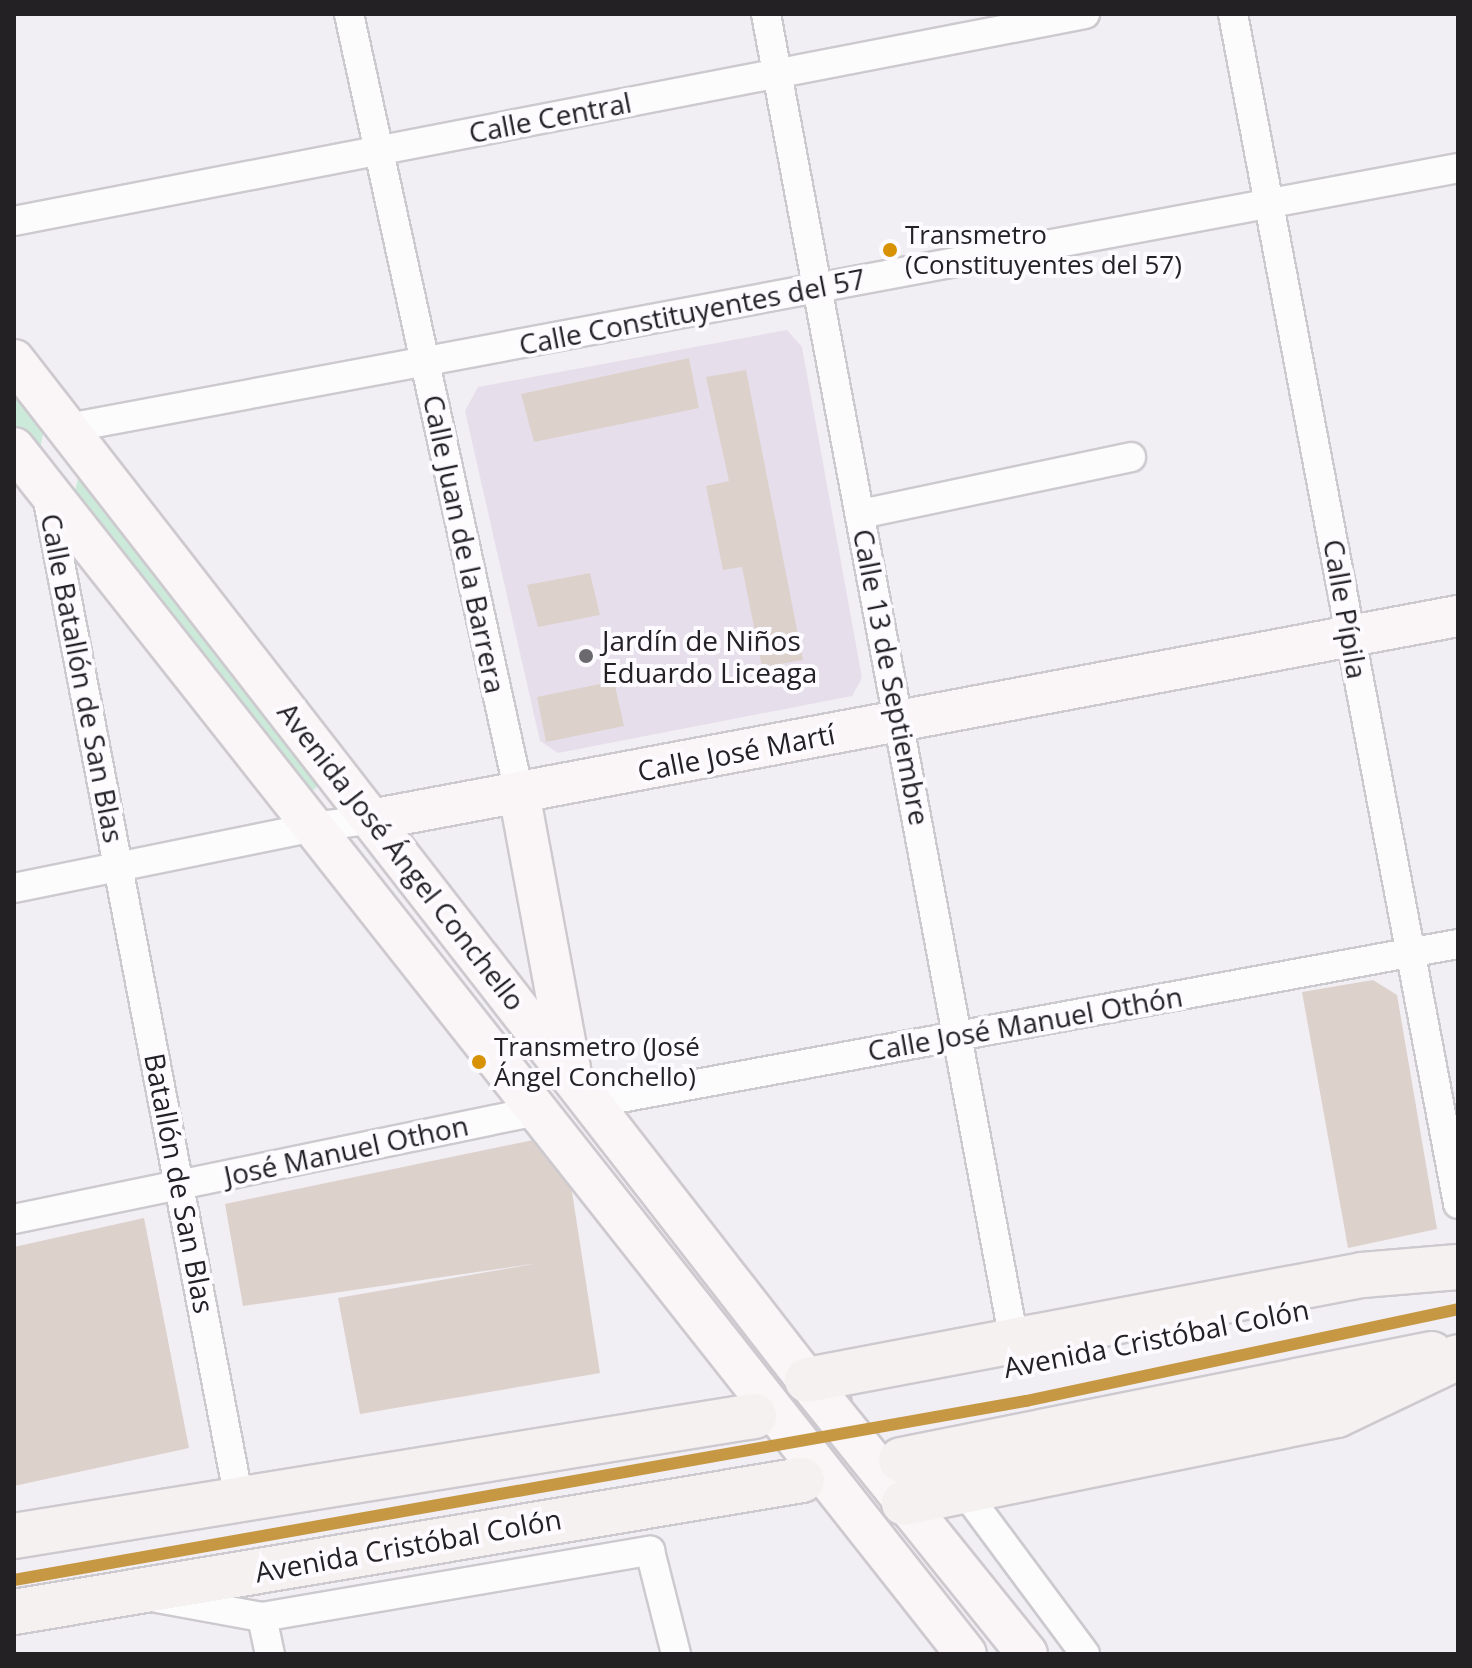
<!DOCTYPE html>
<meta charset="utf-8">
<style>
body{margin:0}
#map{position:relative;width:1472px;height:1668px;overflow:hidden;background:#f1eef4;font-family:"Open Sans",sans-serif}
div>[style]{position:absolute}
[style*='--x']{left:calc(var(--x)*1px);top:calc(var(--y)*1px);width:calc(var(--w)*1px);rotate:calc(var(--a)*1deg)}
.built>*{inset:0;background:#e6dfeb}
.green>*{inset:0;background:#cbeada}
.building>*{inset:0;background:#ddd1cc}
.primary-tunnel>*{height:44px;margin-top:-22px;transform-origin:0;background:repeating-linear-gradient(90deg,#c8c5ca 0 44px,transparent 0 66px)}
.roads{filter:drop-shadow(2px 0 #cdcacf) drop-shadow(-2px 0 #cdcacf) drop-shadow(0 2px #cdcacf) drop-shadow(0 -2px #cdcacf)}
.street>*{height:28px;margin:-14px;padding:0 14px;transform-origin:14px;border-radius:14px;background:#fdfcfd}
.secondary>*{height:40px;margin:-20px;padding:0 20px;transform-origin:20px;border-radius:20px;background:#faf6f7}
.primary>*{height:44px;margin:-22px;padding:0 22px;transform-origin:22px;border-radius:22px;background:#f6f1f1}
.metro-1>*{height:12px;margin:-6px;padding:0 6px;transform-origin:6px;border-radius:6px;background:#c79844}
.dots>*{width:22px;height:22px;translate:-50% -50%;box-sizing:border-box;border:4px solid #fdfbff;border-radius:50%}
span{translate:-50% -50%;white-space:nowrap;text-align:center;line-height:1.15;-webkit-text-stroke:8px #fdfbff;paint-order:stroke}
.bus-label{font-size:26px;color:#232124}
.left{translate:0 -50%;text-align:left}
.street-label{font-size:28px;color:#232124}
.poi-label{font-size:28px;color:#232124}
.frame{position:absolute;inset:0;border:16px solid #232124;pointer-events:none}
</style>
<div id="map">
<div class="built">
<div style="clip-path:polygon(787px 330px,802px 347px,862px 678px,852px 696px,558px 753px,540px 741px,465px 411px,478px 387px)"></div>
</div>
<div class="green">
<div style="clip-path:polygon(14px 385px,45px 425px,38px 458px,14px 427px)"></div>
<div style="clip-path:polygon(80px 469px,321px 782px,315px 789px,307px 791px,73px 501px)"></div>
</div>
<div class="building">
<div style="clip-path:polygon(689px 358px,699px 408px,534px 442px,521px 394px)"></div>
<div style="clip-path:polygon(746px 370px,803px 660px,762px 667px,742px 567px,723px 570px,706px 486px,729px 481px,706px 377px)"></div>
<div style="clip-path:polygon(590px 573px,600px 615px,538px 627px,527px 585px)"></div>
<div style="clip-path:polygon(614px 681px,624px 726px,546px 742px,537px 697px)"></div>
<div style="clip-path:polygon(1373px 980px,1397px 995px,1437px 1229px,1348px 1248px,1302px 992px)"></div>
<div style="clip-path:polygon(538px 1139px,568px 1166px,600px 1373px,360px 1414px,338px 1298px,539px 1263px,243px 1306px,225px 1204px)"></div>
<div style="clip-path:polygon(144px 1218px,189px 1448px,14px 1486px,14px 1247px)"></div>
</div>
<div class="primary-tunnel">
<div style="--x:754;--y:1416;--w:100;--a:-10.4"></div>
</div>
<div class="roads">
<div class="street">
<div style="--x:349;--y:14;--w:797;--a:77.69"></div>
<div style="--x:766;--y:14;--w:1350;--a:79.41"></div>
<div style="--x:1233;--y:14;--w:1211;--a:79.29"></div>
<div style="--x:14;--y:221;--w:1091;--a:-10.94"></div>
<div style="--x:68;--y:428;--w:1414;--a:-10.59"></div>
<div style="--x:47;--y:495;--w:1023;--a:79.18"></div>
<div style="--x:861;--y:514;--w:276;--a:-11.9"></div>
<div style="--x:14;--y:888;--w:305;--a:-11.5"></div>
<div style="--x:313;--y:827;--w:64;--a:-7.2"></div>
<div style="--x:593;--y:1103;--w:879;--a:-10.42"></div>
<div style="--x:14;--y:1219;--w:534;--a:-11.67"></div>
<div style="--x:964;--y:1491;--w:203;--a:53.4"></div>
<div style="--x:157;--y:1598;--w:107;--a:10.3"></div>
<div style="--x:262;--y:1617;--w:394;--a:-9.7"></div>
<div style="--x:650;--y:1551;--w:106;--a:75.8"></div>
<div style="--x:262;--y:1617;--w:38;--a:78"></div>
</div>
<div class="secondary">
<div style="--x:14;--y:360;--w:1292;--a:52.14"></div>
<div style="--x:807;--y:1380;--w:351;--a:51.2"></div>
<div style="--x:14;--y:448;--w:1536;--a:51.71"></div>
<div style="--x:519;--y:793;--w:280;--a:79.5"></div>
<div style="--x:376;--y:819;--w:1101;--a:-10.63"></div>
</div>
<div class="primary">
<div style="--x:807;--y:1380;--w:565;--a:-10.71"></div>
<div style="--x:1362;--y:1275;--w:96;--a:-4.8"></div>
<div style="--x:901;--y:1460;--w:541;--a:-11.29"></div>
<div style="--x:904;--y:1503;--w:442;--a:-11.5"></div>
<div style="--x:1337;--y:1415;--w:134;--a:-25.6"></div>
<div style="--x:14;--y:1536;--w:750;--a:-9.21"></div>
<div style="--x:14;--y:1612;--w:799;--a:-9.51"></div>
</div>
</div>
<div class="metro-1">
<div style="--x:14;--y:1580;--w:1028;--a:-10.03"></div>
<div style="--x:1026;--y:1401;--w:442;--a:-12"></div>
</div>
<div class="dots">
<div style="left:890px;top:250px;background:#d79205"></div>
<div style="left:586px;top:656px;background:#6b696d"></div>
<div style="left:479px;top:1062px;background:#d79205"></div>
</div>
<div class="bus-label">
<span class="left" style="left:905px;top:250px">Transmetro<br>(Constituyentes del 57)</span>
<span class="left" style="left:494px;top:1062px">Transmetro (José<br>Ángel Conchello)</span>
</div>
<div class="street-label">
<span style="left:550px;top:117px;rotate:-11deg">Calle Central</span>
<span style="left:692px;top:311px;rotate:-11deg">Calle Constituyentes del 57</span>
<span style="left:465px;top:544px;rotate:78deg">Calle Juan de la Barrera</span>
<span style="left:1346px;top:609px;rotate:80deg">Calle Pípila</span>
<span style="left:892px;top:677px;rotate:79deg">Calle 13 de Septiembre</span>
<span style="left:83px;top:678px;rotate:79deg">Calle Batallón de San Blas</span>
<span style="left:736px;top:752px;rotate:-11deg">Calle José Martí</span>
<span style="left:402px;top:856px;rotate:52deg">Avenida José Ángel Conchello</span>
<span style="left:1025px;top:1023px;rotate:-10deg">Calle José Manuel Othón</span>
<span style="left:346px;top:1150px;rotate:-12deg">José Manuel Othon</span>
<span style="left:180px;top:1183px;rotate:79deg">Batallón de San Blas</span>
<span style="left:1156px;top:1338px;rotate:-11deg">Avenida Cristóbal Colón</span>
<span style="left:408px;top:1545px;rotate:-10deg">Avenida Cristóbal Colón</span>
</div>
<div class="poi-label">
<span class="left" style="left:602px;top:656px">Jardín de Niños<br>Eduardo Liceaga</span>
</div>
<div class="frame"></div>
</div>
